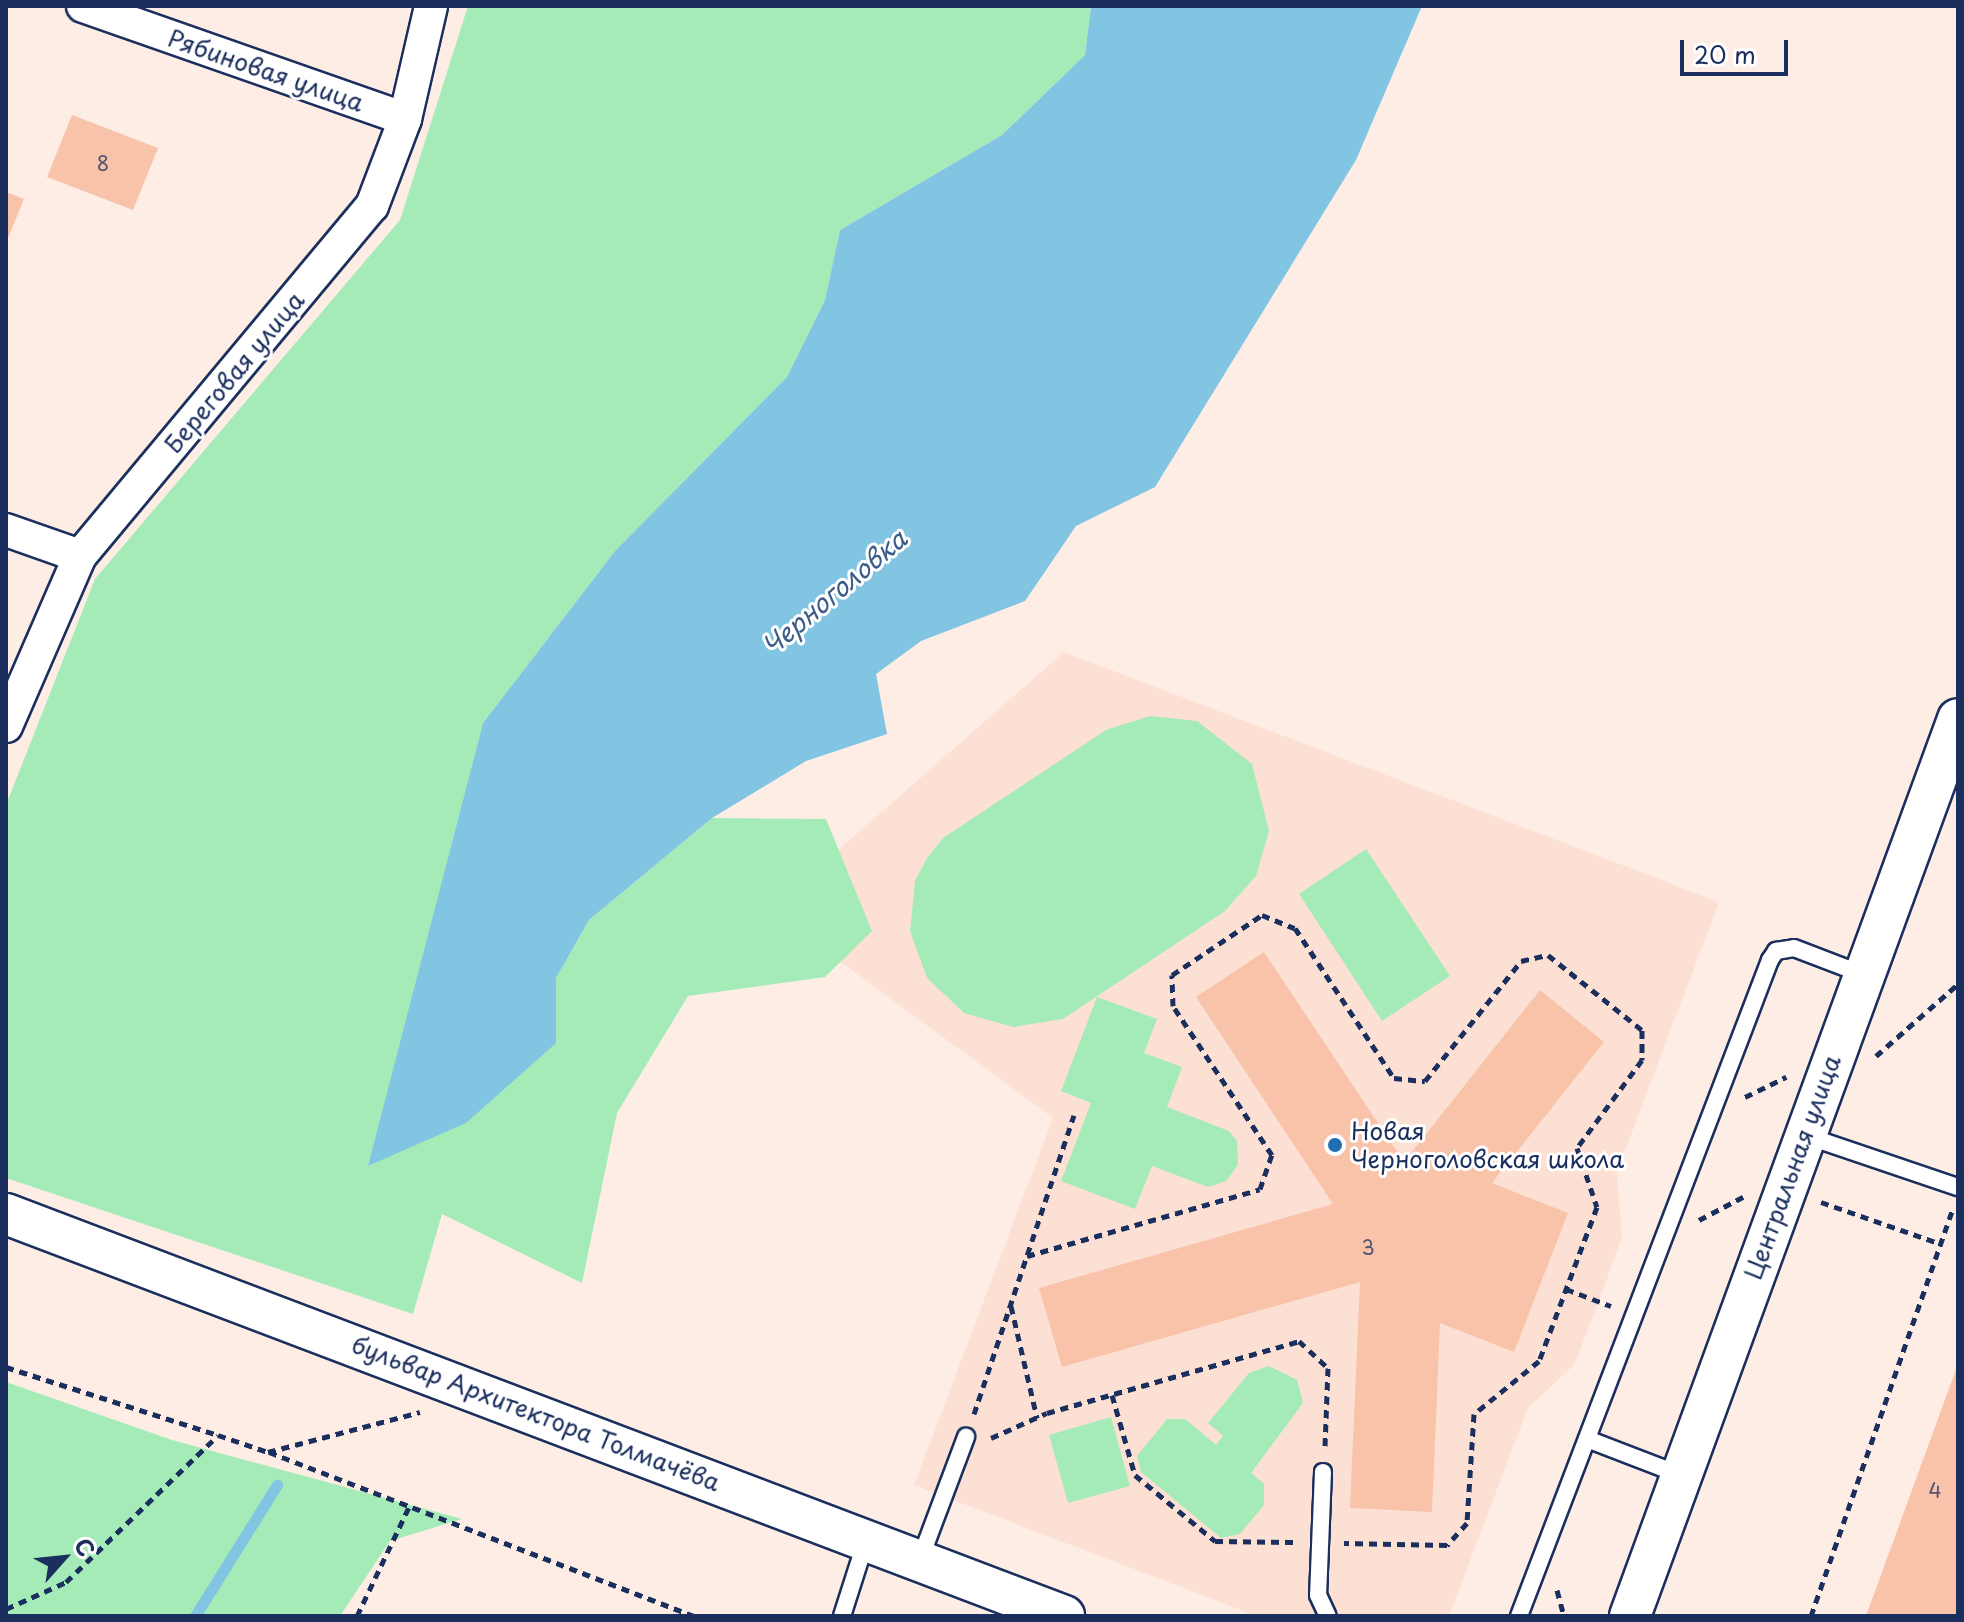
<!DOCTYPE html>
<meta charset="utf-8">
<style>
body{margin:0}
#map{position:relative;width:1964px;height:1622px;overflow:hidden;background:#fdede5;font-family:"Playpen Sans",sans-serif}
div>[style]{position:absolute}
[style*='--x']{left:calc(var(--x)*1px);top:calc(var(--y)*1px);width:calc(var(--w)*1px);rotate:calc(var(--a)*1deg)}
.built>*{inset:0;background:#fce0d3}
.green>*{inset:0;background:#a5ebb8}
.water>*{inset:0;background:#82c5e3}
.stream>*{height:11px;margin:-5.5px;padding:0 5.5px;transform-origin:5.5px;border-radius:5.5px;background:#82c5e3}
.building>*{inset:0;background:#f8c3a9}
.path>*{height:5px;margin-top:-2.5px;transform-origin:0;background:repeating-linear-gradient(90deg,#1b2f5e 0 8px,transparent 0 14px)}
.roads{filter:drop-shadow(2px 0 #1b2f5e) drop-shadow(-2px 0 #1b2f5e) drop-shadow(0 2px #1b2f5e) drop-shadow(0 -2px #1b2f5e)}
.service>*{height:16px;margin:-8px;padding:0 8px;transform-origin:8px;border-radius:8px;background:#fff}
.minor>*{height:32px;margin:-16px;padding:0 16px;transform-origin:16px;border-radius:16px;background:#fff}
.tertiary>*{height:40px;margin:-20px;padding:0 20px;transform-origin:20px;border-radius:20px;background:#fff}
.dots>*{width:22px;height:22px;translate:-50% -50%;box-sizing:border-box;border:4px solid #fff;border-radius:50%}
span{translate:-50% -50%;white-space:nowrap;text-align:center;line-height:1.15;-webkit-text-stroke:6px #fff;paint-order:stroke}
.number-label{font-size:20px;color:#525471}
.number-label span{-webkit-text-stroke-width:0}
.street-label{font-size:24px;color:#1b2f5e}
.poi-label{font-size:24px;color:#1b2f5e}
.left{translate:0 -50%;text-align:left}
.water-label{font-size:26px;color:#3a5c86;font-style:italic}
.frame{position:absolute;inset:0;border:8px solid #1b2f5e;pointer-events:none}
.north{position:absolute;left:24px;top:1518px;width:80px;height:80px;-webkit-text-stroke:6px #fff;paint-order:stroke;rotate:63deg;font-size:22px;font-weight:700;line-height:32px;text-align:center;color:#1b2f5e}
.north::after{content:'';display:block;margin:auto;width:28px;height:36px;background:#1b2f5e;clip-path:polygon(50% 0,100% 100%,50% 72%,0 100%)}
.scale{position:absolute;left:1680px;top:40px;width:108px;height:36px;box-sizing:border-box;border:4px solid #1b2f5e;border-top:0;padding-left:10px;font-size:24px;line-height:28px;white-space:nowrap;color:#1b2f5e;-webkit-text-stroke:6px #fff;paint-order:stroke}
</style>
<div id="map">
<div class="built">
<div style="clip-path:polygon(1064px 652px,1719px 902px,1617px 1172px,1622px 1237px,1599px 1301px,1574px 1365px,1528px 1408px,1449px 1616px,1257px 1616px,914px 1485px,1053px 1118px,770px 910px)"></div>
</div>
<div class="green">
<div style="clip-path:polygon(468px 6px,1091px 6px,1085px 55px,1002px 135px,840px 230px,825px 300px,787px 377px,615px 551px,483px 723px,369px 1166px,555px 1043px,556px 978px,589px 920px,712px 818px,826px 819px,872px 931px,825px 977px,688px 996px,617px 1113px,582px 1283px,442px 1214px,413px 1314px,6px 1178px,6px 805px,95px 579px,400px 220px)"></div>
<div style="clip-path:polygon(1150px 716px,1197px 721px,1252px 764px,1269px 831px,1256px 876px,1225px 911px,1063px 1019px,1013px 1027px,964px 1013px,927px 978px,910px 931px,915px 881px,927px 858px,943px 838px,1106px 730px)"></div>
<div style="clip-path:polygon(1366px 849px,1450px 976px,1382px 1021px,1299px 894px)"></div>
<div style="clip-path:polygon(1097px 997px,1157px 1019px,1144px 1053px,1182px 1067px,1167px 1107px,1229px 1131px,1237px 1141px,1238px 1165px,1226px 1181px,1208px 1187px,1152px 1166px,1135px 1209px,1061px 1181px,1091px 1103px,1061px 1091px)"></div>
<div style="clip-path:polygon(1269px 1366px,1297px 1380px,1303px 1403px,1251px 1473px,1264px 1484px,1264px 1505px,1240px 1534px,1221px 1538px,1141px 1472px,1137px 1456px,1167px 1419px,1185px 1419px,1216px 1445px,1223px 1436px,1208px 1423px,1249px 1373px)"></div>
<div style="clip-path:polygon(6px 1382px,172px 1440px,462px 1519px,390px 1541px,340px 1616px,6px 1616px)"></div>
<div style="clip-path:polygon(1111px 1417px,1130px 1486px,1068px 1503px,1049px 1435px)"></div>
</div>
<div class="water">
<div style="clip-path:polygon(1091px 6px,1422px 6px,1356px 160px,1155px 487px,1076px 526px,1025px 601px,921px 641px,876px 674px,887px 734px,806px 761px,712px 818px,589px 920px,556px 978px,556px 1043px,466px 1123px,368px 1166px,483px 723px,615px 551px,787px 377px,825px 300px,840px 230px,1002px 135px,1085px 55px)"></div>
</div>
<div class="stream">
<div style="--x:195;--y:1616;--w:155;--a:-58"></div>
</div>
<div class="building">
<div style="clip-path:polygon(72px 115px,158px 148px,133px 210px,47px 177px)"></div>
<div style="clip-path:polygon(6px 192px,24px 199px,6px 243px)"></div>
<div style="clip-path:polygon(1264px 952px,1404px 1162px,1540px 990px,1604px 1042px,1492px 1183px,1568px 1213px,1514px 1352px,1440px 1323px,1432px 1512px,1350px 1508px,1360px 1282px,1062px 1367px,1039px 1288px,1333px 1204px,1196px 997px)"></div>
<div style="clip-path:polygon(1958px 1364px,1958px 1616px,1866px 1616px)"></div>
</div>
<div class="path">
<div style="--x:1876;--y:1056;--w:109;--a:-41.3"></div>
<div style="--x:1745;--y:1097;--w:46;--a:-26"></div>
<div style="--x:1821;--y:1202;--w:127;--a:19.3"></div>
<div style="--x:1699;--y:1220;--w:50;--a:-27.6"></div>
<div style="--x:1027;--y:1256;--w:242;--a:-16"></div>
<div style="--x:1260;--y:1189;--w:36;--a:-71"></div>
<div style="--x:1272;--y:1155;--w:179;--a:-123.6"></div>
<div style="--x:1173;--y:1006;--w:31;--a:-92"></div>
<div style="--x:1172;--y:975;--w:108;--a:-33.7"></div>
<div style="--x:1262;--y:915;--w:35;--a:22"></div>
<div style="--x:1295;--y:928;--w:180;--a:56.6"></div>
<div style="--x:1394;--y:1078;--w:31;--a:6"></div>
<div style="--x:1425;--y:1081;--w:154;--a:-51.3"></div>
<div style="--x:1521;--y:961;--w:28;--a:-13"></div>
<div style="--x:1548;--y:955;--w:120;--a:38.6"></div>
<div style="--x:1642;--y:1030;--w:30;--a:90"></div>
<div style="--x:1642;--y:1060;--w:109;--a:126.5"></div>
<div style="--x:1577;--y:1148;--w:62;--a:71.3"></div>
<div style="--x:1597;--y:1207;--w:165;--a:110.6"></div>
<div style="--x:1539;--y:1361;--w:84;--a:140.8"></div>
<div style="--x:1474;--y:1414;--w:109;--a:93.7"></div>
<div style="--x:1467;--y:1523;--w:30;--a:132"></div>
<div style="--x:1447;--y:1545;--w:103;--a:-178.9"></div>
<div style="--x:1566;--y:1289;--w:48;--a:20.7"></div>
<div style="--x:1011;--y:1306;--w:115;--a:76.9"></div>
<div style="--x:6;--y:1367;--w:223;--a:17.8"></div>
<div style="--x:1112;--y:1395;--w:83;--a:74"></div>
<div style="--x:1135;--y:1475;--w:104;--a:39.5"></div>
<div style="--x:1215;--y:1541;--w:79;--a:0.7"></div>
<div style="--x:974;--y:1414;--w:315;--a:-71.5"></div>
<div style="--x:991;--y:1438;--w:61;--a:-24.1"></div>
<div style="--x:1047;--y:1413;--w:262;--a:-15.9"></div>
<div style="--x:1299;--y:1341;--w:40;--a:43"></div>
<div style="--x:1328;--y:1368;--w:79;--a:92.2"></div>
<div style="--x:269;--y:1452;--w:455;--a:21.1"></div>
<div style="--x:1557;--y:1590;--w:27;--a:75"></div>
<div style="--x:6;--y:1609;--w:66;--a:-24.2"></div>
<div style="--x:66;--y:1582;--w:211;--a:-44"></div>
<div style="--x:218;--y:1435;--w:53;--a:18.8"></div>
<div style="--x:268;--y:1452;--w:157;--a:-14.7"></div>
<div style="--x:357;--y:1616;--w:121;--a:-64.5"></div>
<div style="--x:1811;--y:1616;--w:431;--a:-70.8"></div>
</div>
<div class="roads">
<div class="service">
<div style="--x:1804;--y:1135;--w:163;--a:18.7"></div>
<div style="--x:1587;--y:1439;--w:101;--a:21"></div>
<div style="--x:1323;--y:1472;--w:123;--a:92.3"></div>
<div style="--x:1318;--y:1595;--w:23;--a:65"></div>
<div style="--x:919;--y:1562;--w:134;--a:-69.4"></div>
<div style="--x:842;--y:1616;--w:79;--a:-72.3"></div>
<div style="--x:1519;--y:1616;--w:702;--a:-69.06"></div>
<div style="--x:1770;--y:960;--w:11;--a:-56"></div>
<div style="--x:1776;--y:951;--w:18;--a:-9"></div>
<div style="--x:1794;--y:948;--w:73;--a:20.9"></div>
</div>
<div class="minor">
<div style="--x:83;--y:6;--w:341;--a:19.3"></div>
<div style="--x:6;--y:530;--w:78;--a:19.4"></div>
<div style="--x:6;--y:726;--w:185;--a:-66.5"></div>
<div style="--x:80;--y:556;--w:456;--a:-50.2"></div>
<div style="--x:372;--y:206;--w:93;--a:-69.2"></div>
<div style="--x:405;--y:119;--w:116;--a:-77"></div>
</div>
<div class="tertiary">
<div style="--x:6;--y:1214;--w:1132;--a:20.8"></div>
<div style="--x:1630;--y:1616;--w:955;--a:-69.91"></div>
</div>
</div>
<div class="dots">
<div style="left:1335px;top:1145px;background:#1f6fb2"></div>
</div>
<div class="number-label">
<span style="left:103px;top:163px">8</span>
<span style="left:1368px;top:1247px">3</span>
<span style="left:1935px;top:1490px">4</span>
</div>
<div class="street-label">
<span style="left:266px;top:70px;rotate:19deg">Рябиновая улица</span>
<span style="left:234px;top:372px;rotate:-50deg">Береговая улица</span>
<span style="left:1792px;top:1167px;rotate:-70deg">Центральная улица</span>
<span style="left:536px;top:1413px;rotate:21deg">бульвар Архитектора Толмачёва</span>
</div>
<div class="poi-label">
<span class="left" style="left:1351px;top:1145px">Новая<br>Черноголовская школа</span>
</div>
<div class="water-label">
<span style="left:834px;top:592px;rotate:-40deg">Черноголовка</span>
</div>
<div class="frame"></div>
<div class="north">С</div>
<div class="scale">20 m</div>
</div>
